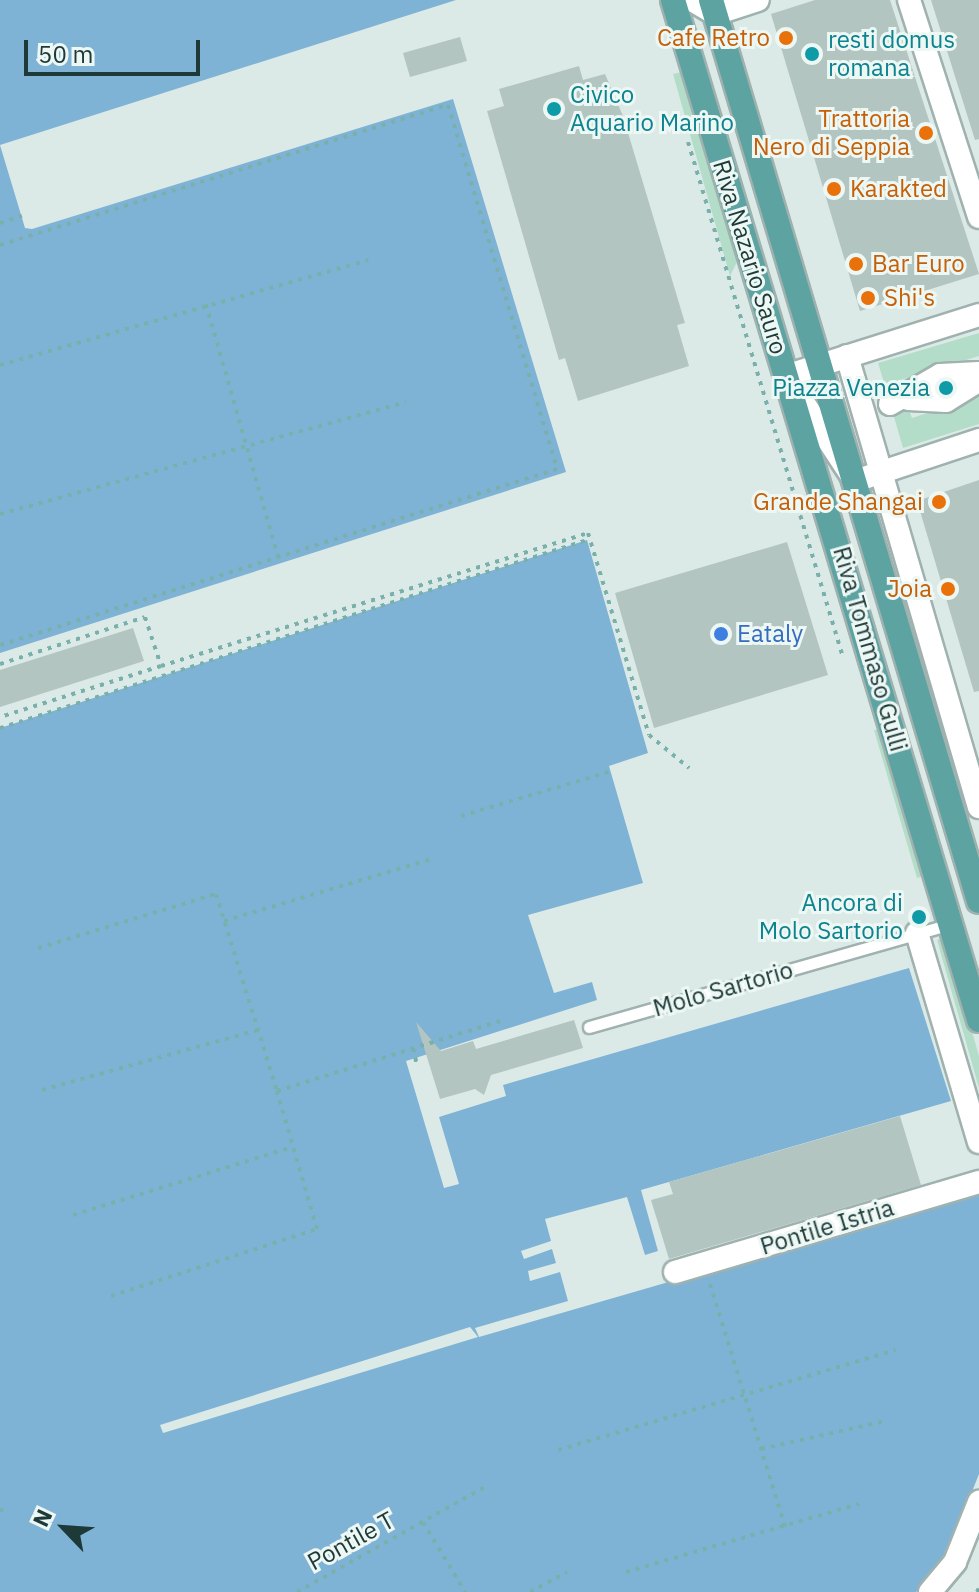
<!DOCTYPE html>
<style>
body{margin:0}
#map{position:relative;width:979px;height:1592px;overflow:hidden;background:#dceae7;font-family:"IBM Plex Sans",sans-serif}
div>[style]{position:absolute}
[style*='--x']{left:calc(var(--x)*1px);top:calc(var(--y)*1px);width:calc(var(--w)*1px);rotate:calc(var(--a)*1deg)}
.green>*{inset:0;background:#b3ddc9}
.water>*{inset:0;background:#7fb3d5}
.pier>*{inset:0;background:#dceae7}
.building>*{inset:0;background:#b2c5c1}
.path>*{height:4px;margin-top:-2px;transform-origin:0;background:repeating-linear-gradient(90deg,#7ab0ac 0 4px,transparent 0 10px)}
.roads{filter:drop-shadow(2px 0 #9fb2af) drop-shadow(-2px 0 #9fb2af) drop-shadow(0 2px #9fb2af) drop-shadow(0 -2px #9fb2af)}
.lane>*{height:11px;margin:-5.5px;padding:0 5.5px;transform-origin:5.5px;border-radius:5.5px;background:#fff}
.street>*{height:22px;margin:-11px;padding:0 11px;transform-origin:11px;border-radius:11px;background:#fff}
.primary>*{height:24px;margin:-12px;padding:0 12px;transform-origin:12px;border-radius:12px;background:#5da3a2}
.dots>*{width:22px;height:22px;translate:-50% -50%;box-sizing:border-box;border:4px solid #edf7f4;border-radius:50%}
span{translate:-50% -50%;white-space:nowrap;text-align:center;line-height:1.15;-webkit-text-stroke:6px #edf7f4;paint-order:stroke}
.food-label{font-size:24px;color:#c56008}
.right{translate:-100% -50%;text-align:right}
.left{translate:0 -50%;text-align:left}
.culture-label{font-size:24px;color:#0d838f}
.street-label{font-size:24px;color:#1d3a39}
.shop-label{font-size:24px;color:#366cbe}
.north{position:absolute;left:24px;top:1488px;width:80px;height:80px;-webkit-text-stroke:6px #edf7f4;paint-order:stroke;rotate:295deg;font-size:22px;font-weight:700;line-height:32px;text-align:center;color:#1d3a39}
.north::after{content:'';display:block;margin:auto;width:28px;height:36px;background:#1d3a39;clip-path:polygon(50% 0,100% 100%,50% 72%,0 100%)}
.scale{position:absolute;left:24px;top:40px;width:176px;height:36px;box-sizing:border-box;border:4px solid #1d3a39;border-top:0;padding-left:10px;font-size:24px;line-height:28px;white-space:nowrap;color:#1d3a39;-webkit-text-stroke:6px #edf7f4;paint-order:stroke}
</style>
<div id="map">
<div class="green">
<div style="clip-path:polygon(682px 72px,737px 262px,730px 276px,673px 74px)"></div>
<div style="clip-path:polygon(979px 333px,979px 356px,900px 380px,904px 394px,889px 399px,878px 363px)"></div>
<div style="clip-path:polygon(979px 396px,979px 424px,903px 448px,892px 410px,907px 405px,912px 418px)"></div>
<div style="clip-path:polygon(879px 729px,924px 876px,917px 878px,874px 730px)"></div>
<div style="clip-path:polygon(945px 937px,979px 1056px,979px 1088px,937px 940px)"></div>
</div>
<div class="water">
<div style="clip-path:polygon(0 0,456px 0,0 145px,25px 228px,32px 229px,453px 99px,566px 472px,0 653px)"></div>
<div style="clip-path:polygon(587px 540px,648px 753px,609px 766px,643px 883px,528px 915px,554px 993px,592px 982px,597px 1000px,406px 1061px,444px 1188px,459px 1184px,439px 1117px,506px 1096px,503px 1085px,909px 968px,951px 1101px,641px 1190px,658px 1251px,645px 1255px,627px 1197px,545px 1219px,551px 1241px,521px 1251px,524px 1259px,552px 1249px,556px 1263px,528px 1271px,530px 1281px,560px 1272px,568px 1301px,475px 1328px,479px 1337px,979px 1192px,979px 1474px,943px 1565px,916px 1592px,0 1592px,0 728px)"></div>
</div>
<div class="pier">
<div style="clip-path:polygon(470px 1327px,478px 1337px,163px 1433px,160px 1425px)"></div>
</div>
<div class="building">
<div style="clip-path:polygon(815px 0,890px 0,979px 274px,860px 311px,771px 14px)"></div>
<div style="clip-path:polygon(931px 0,979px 0,979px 139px,975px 140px)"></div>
<div style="clip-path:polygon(460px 37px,467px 61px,410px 77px,403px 53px)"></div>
<div style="clip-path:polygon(579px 66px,583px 80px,605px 74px,623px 116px,685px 323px,677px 325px,689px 366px,578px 401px,565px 358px,559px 360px,487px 111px,504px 106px,499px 89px)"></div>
<div style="clip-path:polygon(979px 480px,979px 691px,974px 692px,917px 501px)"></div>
<div style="clip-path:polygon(787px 542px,828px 675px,654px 728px,615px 593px)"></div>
<div style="clip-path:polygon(133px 628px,144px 661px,0 707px,0 670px)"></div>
<div style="clip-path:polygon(574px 1020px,583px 1048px,491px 1075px,484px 1095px,475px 1089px,440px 1099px,416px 1022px,441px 1051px,473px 1041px,476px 1049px)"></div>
<div style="clip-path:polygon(900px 1116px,921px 1185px,669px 1259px,651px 1200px,673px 1194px,669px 1182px)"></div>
</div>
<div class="path">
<div style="--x:688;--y:142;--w:535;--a:73.26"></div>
<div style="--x:0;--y:223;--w:23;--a:-18"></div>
<div style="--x:0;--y:245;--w:469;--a:-17.4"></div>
<div style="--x:448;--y:105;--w:380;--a:73.3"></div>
<div style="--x:557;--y:469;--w:584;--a:162.46"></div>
<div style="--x:206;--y:304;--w:263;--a:74.1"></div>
<div style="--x:0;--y:365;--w:383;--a:-15.9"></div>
<div style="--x:0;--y:514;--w:421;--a:-15.4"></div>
<div style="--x:0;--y:664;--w:152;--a:-18"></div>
<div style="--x:145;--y:617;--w:52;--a:71.9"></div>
<div style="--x:161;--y:666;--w:169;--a:162.4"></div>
<div style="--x:161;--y:666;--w:447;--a:-17.3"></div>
<div style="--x:588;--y:533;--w:211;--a:73.2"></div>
<div style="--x:649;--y:735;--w:52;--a:39.5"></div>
<div style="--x:0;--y:728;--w:616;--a:-17.76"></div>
<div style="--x:461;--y:816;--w:158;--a:-16.6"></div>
<div style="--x:224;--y:921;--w:217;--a:-16.6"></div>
<div style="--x:38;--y:948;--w:186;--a:-16.9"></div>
<div style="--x:216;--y:894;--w:206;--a:72.8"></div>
<div style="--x:413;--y:1048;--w:18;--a:77"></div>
<div style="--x:42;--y:1090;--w:224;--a:-15.5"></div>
<div style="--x:73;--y:1215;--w:230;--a:-17.2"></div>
<div style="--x:710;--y:1284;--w:254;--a:72.8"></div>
<div style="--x:111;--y:1296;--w:217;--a:-18"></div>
<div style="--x:317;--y:1229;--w:144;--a:-106.2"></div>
<div style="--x:277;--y:1091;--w:234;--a:-17.4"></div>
<div style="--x:761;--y:1449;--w:127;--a:-12.7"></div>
<div style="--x:558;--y:1450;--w:352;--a:-16.5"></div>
<div style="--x:0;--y:1511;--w:4;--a:-34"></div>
<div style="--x:423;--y:1522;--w:82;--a:59"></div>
<div style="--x:626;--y:1572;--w:243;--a:-16.3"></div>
<div style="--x:297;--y:1592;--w:215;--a:-29.2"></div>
<div style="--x:530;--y:1592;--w:42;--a:-28.4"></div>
<div style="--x:977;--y:1592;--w:4;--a:-63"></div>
</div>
<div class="roads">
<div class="lane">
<div style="--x:589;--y:1027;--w:375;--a:-15.9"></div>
</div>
<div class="street">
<div style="--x:692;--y:0;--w:27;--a:31"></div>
<div style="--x:715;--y:14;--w:45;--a:-18"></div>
<div style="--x:909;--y:0;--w:228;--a:72.1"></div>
<div style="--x:979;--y:315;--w:202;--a:162.5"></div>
<div style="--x:786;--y:376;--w:126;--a:56.7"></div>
<div style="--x:855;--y:481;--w:131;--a:-18.3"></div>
<div style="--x:847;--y:356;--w:470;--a:73.7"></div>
<div style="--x:908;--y:399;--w:38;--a:3"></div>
<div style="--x:946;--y:401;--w:39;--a:-32"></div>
<div style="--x:890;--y:404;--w:58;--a:-30.1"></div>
<div style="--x:940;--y:375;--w:39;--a:-3"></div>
<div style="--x:917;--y:933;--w:218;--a:73.5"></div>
<div style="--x:675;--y:1272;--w:317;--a:-16.5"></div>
<div style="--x:930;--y:1592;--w:39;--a:-50"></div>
<div style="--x:955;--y:1562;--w:65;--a:-68.2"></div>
</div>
<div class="primary">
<div style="--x:673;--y:0;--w:1065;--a:73.3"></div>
<div style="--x:711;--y:0;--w:940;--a:73.44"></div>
</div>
</div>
<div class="dots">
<div style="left:786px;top:38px;background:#e8710a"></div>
<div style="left:812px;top:54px;background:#0f9aa8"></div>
<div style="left:554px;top:109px;background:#0f9aa8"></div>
<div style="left:926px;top:133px;background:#e8710a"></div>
<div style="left:834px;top:189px;background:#e8710a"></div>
<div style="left:856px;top:264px;background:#e8710a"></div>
<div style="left:868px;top:298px;background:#e8710a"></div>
<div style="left:946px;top:388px;background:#0f9aa8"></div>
<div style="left:939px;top:502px;background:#e8710a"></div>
<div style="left:948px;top:589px;background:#e8710a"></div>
<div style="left:721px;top:634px;background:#3f7fe0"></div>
<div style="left:919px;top:917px;background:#0f9aa8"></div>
</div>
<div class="food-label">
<span class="right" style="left:770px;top:38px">Cafe Retro</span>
<span class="right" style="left:910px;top:133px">Trattoria<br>Nero di Seppia</span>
<span class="left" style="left:850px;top:189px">Karakted</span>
<span class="left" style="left:872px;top:264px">Bar Euro</span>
<span class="left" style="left:884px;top:298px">Shi's</span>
<span class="right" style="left:923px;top:502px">Grande Shangai</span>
<span class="right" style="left:932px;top:589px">Joia</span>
</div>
<div class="culture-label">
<span class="left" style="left:828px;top:54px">resti domus<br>romana</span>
<span class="left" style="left:570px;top:109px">Civico<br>Aquario Marino</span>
<span class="right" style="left:930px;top:388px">Piazza Venezia</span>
<span class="right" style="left:903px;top:917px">Ancora di<br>Molo Sartorio</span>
</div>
<div class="street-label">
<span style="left:750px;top:257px;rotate:73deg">Riva Nazario Sauro</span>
<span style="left:870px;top:649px;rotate:74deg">Riva Tommaso Gulli</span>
<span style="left:723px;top:989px;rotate:-16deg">Molo Sartorio</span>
<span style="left:827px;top:1227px;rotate:-17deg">Pontile Istria</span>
<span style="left:351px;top:1541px;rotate:-29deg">Pontile T</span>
</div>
<div class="shop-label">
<span class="left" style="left:737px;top:634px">Eataly</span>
</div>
<div class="north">N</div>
<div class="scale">50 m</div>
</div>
